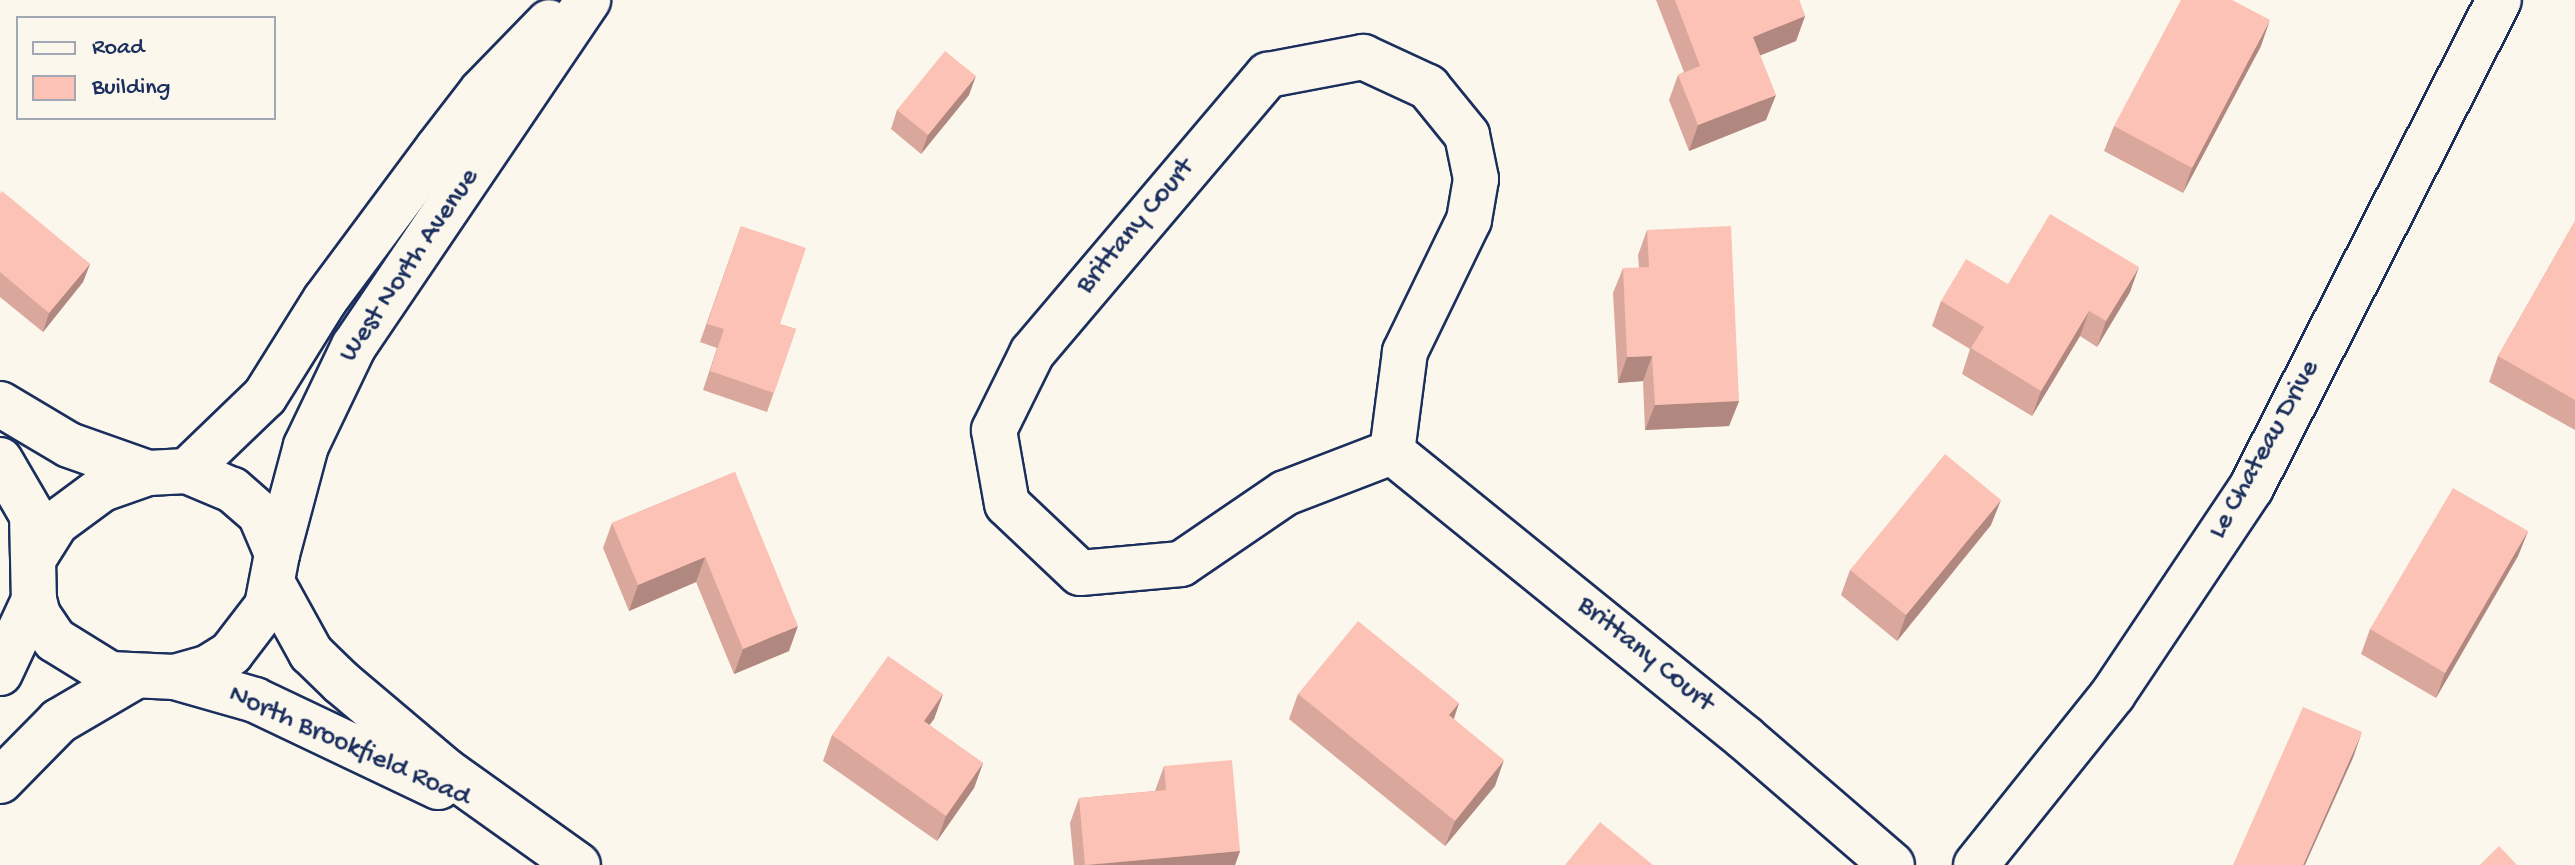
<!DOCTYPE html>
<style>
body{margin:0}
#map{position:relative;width:2575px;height:865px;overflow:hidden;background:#fbf7ec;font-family:"Gochi Hand",sans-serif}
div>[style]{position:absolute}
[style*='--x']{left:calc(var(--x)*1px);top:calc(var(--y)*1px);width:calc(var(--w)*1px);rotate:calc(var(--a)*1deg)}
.roads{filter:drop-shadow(2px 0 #1b2f5e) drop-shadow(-2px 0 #1b2f5e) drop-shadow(0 2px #1b2f5e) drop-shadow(0 -2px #1b2f5e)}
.street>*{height:44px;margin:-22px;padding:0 22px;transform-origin:22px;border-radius:22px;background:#fbf7ec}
.secondary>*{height:44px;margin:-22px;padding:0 22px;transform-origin:22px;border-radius:22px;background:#fbf7ec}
.wall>*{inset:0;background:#d9a79c}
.shaded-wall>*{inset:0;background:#b0887f}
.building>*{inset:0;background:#fcc2b5}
span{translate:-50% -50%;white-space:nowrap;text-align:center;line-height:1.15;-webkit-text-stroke:6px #fbf7ec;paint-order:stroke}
.street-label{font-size:28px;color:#1b2f5e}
.legend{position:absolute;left:16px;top:16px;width:260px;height:104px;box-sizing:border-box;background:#fbf7ec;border:2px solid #a1a7b3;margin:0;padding:10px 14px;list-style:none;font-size:24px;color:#1b2f5e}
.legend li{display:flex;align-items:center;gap:16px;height:40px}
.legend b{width:40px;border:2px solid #a1a7b3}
</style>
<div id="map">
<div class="roads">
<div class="street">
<div style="--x:1363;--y:57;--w:72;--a:24.8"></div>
<div style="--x:1428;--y:87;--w:62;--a:50.9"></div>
<div style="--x:1467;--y:135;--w:45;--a:78.4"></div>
<div style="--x:1476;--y:179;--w:42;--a:99.7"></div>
<div style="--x:1469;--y:220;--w:147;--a:115.9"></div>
<div style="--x:1405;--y:352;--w:101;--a:97.4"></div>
<div style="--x:1392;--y:452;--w:115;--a:159"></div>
<div style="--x:1285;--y:493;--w:126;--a:145.7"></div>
<div style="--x:1181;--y:564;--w:101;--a:174.9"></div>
<div style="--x:1080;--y:573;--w:100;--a:-136.6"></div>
<div style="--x:1007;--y:504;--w:75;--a:-100"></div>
<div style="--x:994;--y:430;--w:86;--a:-63.7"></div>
<div style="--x:1032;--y:353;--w:365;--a:-49.7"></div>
<div style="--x:1268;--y:75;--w:97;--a:-10.7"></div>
<div style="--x:1392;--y:452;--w:454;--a:39"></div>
<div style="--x:1745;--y:738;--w:194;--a:40.8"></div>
<div style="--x:1976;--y:865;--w:219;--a:-51.3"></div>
<div style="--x:2113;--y:694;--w:248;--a:-56.2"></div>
<div style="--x:2251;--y:488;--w:547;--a:-63.06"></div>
</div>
<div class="secondary">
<div style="--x:0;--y:404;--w:80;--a:30.7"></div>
<div style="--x:69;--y:445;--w:84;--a:19.5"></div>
<div style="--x:0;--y:460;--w:64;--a:59.8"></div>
<div style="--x:32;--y:515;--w:85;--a:88.7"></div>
<div style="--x:34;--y:600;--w:16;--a:75"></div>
<div style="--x:38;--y:615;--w:30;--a:56"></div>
<div style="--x:55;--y:640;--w:65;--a:31.7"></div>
<div style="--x:110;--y:674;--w:65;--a:2.6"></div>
<div style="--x:175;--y:677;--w:35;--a:-16"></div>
<div style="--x:209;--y:667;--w:26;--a:-32"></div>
<div style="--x:231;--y:653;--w:59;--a:-52.5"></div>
<div style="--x:267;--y:606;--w:53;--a:-79.1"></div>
<div style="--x:277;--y:554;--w:43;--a:-113"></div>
<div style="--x:260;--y:514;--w:37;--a:-139"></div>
<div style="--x:232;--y:490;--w:49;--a:-157.1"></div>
<div style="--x:187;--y:471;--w:39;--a:177"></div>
<div style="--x:148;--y:473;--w:49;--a:160.8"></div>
<div style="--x:102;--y:489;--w:57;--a:143.5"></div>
<div style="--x:56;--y:523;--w:41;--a:122.2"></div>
<div style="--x:187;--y:471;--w:108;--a:-43.9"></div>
<div style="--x:265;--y:396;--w:113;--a:-58"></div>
<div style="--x:325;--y:300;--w:189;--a:-53.4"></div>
<div style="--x:438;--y:148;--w:72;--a:-52.3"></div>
<div style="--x:482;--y:91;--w:96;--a:-45.8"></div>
<div style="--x:277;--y:554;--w:112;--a:-75"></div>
<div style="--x:306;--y:446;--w:111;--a:-64.4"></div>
<div style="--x:354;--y:346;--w:418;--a:-55.9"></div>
<div style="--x:274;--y:586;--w:77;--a:61.1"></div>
<div style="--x:311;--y:653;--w:43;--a:44.1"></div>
<div style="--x:342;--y:683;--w:136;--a:40.2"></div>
<div style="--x:446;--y:771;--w:162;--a:35.5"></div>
<div style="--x:0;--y:673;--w:81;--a:-65"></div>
<div style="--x:175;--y:677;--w:83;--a:16"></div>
<div style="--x:255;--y:700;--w:203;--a:25.4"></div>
<div style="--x:0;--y:781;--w:84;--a:-45.5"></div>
<div style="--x:59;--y:721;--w:89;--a:-30.3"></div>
</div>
</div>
<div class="wall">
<div style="clip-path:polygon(1656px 0,1799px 0,1805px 16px,1796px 41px,1760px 55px,1766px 120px,1689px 151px,1669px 100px,1678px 75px,1684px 72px)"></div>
<div style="clip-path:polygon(2261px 46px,2183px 193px,2104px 151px,2114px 126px)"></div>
<div style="clip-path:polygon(969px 95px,921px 154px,891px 129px,897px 110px)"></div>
<div style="clip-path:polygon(0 194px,90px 264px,83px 282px,43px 332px,0 297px)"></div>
<div style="clip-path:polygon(2575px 221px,2575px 430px,2489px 382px,2498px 356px)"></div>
<div style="clip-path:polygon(741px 226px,780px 324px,796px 329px,767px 412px,703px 390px,717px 348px,700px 342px)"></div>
<div style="clip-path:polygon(1647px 230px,1739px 401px,1729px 426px,1645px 430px,1643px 381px,1618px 383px,1613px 293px,1623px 268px,1639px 268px,1638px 255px)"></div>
<div style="clip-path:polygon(2008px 284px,2130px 292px,2097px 347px,2080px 336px,2032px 416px,1962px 374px,1970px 349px,1932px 326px,1941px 301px)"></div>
<div style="clip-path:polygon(735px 472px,789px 651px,734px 674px,696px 582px,629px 611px,603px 548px,612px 523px)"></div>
<div style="clip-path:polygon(1991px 525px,1897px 641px,1841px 595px,1850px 570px)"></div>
<div style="clip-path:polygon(2528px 531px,2518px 556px,2436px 698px,2361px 654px,2370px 629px)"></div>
<div style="clip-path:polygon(943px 694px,934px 719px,929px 725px,983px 763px,974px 788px,937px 841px,823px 761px,832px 735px)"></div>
<div style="clip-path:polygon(1298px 694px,1459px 703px,1454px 719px,1495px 786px,1445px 846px,1289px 719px)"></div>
<div style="clip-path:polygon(1164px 766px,1240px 851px,1235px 865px,1074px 865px,1070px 823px,1079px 798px,1155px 791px)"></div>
</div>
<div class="shaded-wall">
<div style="clip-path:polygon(1805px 16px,1796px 41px,1744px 62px,1753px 37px)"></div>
<div style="clip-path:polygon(2270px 20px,2261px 46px,2183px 193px,2192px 168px)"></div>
<div style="clip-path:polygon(976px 76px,969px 95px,921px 154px,928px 135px)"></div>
<div style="clip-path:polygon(1776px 95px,1766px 120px,1689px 151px,1698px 125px)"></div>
<div style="clip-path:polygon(90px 264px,83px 282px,43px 332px,49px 313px)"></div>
<div style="clip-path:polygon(2139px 267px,2130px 292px,2097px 347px,2106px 321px)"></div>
<div style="clip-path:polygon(2089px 311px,2080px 336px,2032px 416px,2041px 391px)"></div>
<div style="clip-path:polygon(1652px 356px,1643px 381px,1618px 383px,1627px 357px)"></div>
<div style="clip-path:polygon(1739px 401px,1729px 426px,1645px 430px,1655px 405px)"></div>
<div style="clip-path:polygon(2001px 500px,1991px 525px,1897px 641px,1906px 615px)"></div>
<div style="clip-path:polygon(2528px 531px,2518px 556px,2436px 698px,2445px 673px)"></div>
<div style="clip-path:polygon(705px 557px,696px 582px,629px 611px,638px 585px)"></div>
<div style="clip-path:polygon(798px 626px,789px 651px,734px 674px,743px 649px)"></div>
<div style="clip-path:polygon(943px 694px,934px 719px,914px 746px,924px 721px)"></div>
<div style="clip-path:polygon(1459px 703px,1450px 729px,1449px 715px)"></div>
<div style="clip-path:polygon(2362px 732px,2353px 758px,2305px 865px,2303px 865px)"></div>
<div style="clip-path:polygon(1504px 760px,1495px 786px,1445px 846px,1455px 821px)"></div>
<div style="clip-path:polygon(983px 763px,974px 788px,937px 841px,946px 816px)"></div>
<div style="clip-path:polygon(1240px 851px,1235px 865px,1088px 865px)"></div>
</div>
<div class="building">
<div style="clip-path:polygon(1675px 0,1799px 0,1805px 16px,1753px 37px,1776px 95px,1698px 125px,1678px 75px,1700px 66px)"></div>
<div style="clip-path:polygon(2181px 0,2232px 0,2270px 20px,2192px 168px,2114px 126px)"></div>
<div style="clip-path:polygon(945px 51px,976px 76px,928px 135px,897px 110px)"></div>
<div style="clip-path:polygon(2px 191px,90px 264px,49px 313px,0 272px,0 194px)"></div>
<div style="clip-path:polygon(2050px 214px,2139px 267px,2106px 321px,2089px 311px,2041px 391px,1971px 348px,1984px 327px,1941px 301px,1966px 259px,2008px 284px)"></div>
<div style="clip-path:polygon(2575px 221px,2575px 400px,2498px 356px)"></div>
<div style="clip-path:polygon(741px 226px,806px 248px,780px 324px,796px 329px,774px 393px,710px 371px,724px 329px,707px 324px)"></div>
<div style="clip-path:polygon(1731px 226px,1739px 401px,1655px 405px,1652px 356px,1627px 357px,1623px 268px,1649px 267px,1647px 230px)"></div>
<div style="clip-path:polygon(1945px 454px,2001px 500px,1906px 615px,1850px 570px)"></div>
<div style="clip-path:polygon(735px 472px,798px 626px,743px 649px,705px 557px,638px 585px,612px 523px)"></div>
<div style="clip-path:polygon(2453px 488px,2528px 531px,2445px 673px,2370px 629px)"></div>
<div style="clip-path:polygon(1358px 621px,1459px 703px,1449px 715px,1504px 760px,1455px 821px,1298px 694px)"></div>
<div style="clip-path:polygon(888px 656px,943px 694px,924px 721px,983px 763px,946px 816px,832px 735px)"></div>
<div style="clip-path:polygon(2303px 707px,2362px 732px,2303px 865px,2233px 865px)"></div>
<div style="clip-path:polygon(1232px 760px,1240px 851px,1085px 865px,1079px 798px,1166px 790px,1164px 766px)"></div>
<div style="clip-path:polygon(1600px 822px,1653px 865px,1565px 865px)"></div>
<div style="clip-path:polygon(2499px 846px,2517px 865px,2480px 865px)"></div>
</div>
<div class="street-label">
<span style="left:1136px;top:227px;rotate:-50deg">Brittany Court</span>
<span style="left:410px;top:266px;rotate:-56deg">West North Avenue</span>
<span style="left:2265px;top:450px;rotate:-61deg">Le Chateau Drive</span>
<span style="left:1645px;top:655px;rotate:39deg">Brittany Court</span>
<span style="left:349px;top:747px;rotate:24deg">North Brookfield Road</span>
</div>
<ul class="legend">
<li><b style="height:10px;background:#fbf7ec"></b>Road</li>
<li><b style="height:22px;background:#fcc2b5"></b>Building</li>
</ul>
</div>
